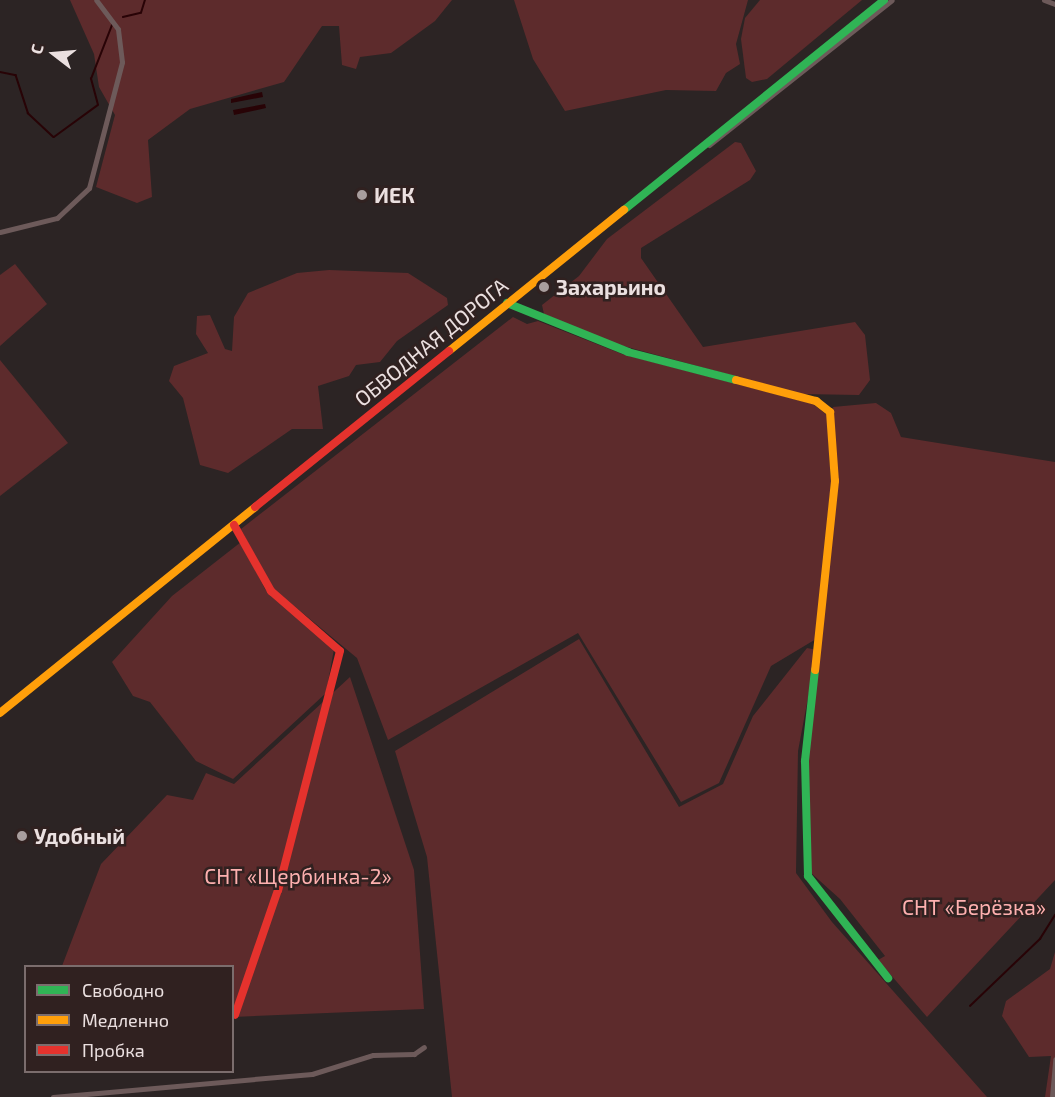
<!DOCTYPE html>
<meta charset="utf-8">
<style>
body{margin:0}
#map{position:relative;width:1055px;height:1097px;overflow:hidden;background:#2c2424;font-family:"Exo 2",sans-serif}
div>[style]{position:absolute}
[style*='--x']{left:calc(var(--x)*1px);top:calc(var(--y)*1px);width:calc(var(--w)*1px);rotate:calc(var(--a)*1deg)}
.green>*{inset:0;background:#5d2b2c}
.water>*{inset:0;background:#280306}
.stream>*{height:1.5px;margin:-0.75px;padding:0 0.75px;transform-origin:0.75px;border-radius:0.75px;background:#280306}
.street>*{height:5px;margin:-2.5px;padding:0 2.5px;transform-origin:2.5px;border-radius:2.5px;background:#6d5a5a}
.fast>*{height:8px;margin:-4px;padding:0 4px;transform-origin:4px;border-radius:4px;background:#30b455}
.slow>*{height:8px;margin:-4px;padding:0 4px;transform-origin:4px;border-radius:4px;background:#ff9f0a}
.jam>*{height:8px;margin:-4px;padding:0 4px;transform-origin:4px;border-radius:4px;background:#e5322d}
.dots>*{width:16px;height:16px;translate:-50% -50%;box-sizing:border-box;border:3px solid #302120;border-radius:50%}
span{translate:-50% -50%;white-space:nowrap;text-align:center;line-height:1.15;-webkit-text-stroke:5px #302120;paint-order:stroke}
.poi-label{font-size:21px;color:#ebe0e0;font-weight:700}
.left{translate:0 -50%;text-align:left}
.street-label{font-size:21px;color:#ebe0e0}
.park-label{font-size:21px;color:#feb0af}
.legend{position:absolute;left:24px;top:965px;width:210px;height:108px;box-sizing:border-box;background:#302120;border:2px solid #7b6d6d;margin:0;padding:8px 10px;list-style:none;font-size:18px;color:#ebe0e0}
.legend li{display:flex;align-items:center;gap:12px;height:30px}
.legend b{width:30px;border:2px solid #7b6d6d}
.north{position:absolute;left:24px;top:24px;width:60px;height:60px;-webkit-text-stroke:4px #302120;paint-order:stroke;rotate:286deg;font-size:16px;font-weight:700;line-height:24px;text-align:center;color:#ebe0e0}
.north::after{content:'';display:block;margin:auto;width:21px;height:27px;background:#ebe0e0;clip-path:polygon(50% 0,100% 100%,50% 72%,0 100%)}
</style>
<div id="map">
<div class="green">
<div style="clip-path:polygon(70px 0,452px 0,435px 21px,391px 53px,360px 57px,356px 69px,342px 65px,339px 26px,322px 26px,284px 82px,190px 109px,148px 140px,152px 197px,137px 203px,96px 187px,115px 115px,99px 87px,94px 54px)"></div>
<div style="clip-path:polygon(514px 0,748px 0,736px 44px,740px 64px,726px 73px,716px 91px,666px 90px,565px 111px,533px 59px)"></div>
<div style="clip-path:polygon(760px 0,862px 0,767px 79px,752px 82px,746px 78px,741px 39px,745px 18px)"></div>
<div style="clip-path:polygon(735px 142px,741px 143px,756px 171px,750px 180px,641px 248px,641px 258px,703px 347px,855px 322px,865px 335px,870px 380px,859px 395px,801px 394px,616px 344px,544px 314px,542px 305px,579px 276px,607px 239px)"></div>
<div style="clip-path:polygon(15px 264px,47px 304px,0 346px,0 275px)"></div>
<div style="clip-path:polygon(329px 270px,408px 273px,447px 298px,448px 305px,397px 341px,380px 362px,356px 365px,349px 376px,318px 386px,323px 429px,292px 429px,228px 473px,200px 465px,183px 398px,169px 381px,174px 366px,208px 353px,196px 334px,197px 316px,210px 315px,225px 349px,232px 351px,234px 317px,248px 293px,297px 273px)"></div>
<div style="clip-path:polygon(513px 317px,527px 324px,538px 321px,622px 354px,813px 404px,827px 415px,831px 483px,816px 639px,771px 666px,719px 783px,681px 802px,578px 633px,388px 740px,357px 658px,270px 586px,241px 529px)"></div>
<div style="clip-path:polygon(0 360px,68px 443px,0 496px)"></div>
<div style="clip-path:polygon(876px 403px,891px 413px,901px 437px,1055px 462px,1055px 880px,927px 1017px,878px 960px,885px 956px,840px 899px,810px 872px,805px 853px,807px 769px,838px 485px,833px 407px)"></div>
<div style="clip-path:polygon(241px 542px,265px 589px,334px 649px,326px 693px,233px 779px,196px 761px,150px 702px,133px 696px,112px 662px,172px 596px)"></div>
<div style="clip-path:polygon(579px 639px,679px 807px,723px 784px,753px 716px,807px 648px,817px 650px,798px 751px,796px 873px,832px 922px,987px 1097px,452px 1097px,427px 857px,395px 751px)"></div>
<div style="clip-path:polygon(350px 677px,414px 870px,424px 1009px,233px 1017px,232px 966px,62px 966px,101px 864px,167px 795px,193px 800px,206px 773px,234px 784px)"></div>
<div style="clip-path:polygon(1055px 952px,1055px 1097px,1045px 1097px,1051px 1056px,1029px 1057px,1002px 1016px,1006px 1001px,1050px 969px)"></div>
</div>
<div class="water">
<div style="clip-path:polygon(262px 92px,263px 97px,231px 103px,231px 99px)"></div>
<div style="clip-path:polygon(265px 104px,266px 108px,234px 115px,233px 110px)"></div>
</div>
<div class="stream">
<div style="--x:123;--y:17;--w:18;--a:-13"></div>
<div style="--x:141;--y:13;--w:14;--a:-73"></div>
<div style="--x:0;--y:72;--w:16;--a:11"></div>
<div style="--x:16;--y:75;--w:40;--a:72"></div>
<div style="--x:28;--y:113;--w:35;--a:43"></div>
<div style="--x:54;--y:137;--w:54;--a:-36"></div>
<div style="--x:98;--y:105;--w:27;--a:-105"></div>
<div style="--x:91;--y:79;--w:58;--a:-68.7"></div>
<div style="--x:970;--y:1006;--w:97;--a:-43.7"></div>
<div style="--x:1040;--y:939;--w:28;--a:-58"></div>
</div>
<div class="street">
<div style="--x:1044;--y:0;--w:12;--a:20"></div>
<div style="--x:709;--y:145;--w:233;--a:-38.4"></div>
<div style="--x:0;--y:232;--w:59;--a:-13.8"></div>
<div style="--x:57;--y:218;--w:44;--a:-43.2"></div>
<div style="--x:89;--y:188;--w:130;--a:-75.3"></div>
<div style="--x:122;--y:62;--w:33;--a:-97"></div>
<div style="--x:118;--y:29;--w:36;--a:-127"></div>
<div style="--x:53;--y:1097;--w:260;--a:-5.1"></div>
<div style="--x:312;--y:1074;--w:64;--a:-17.3"></div>
<div style="--x:373;--y:1055;--w:41;--a:-1.4"></div>
<div style="--x:414;--y:1054;--w:12;--a:-35"></div>
<div style="--x:1052;--y:1097;--w:38;--a:-85"></div>
</div>
<div class="fast">
<div style="--x:624;--y:210;--w:334;--a:-38.9"></div>
<div style="--x:507;--y:303;--w:131;--a:22"></div>
<div style="--x:628;--y:352;--w:112;--a:14.5"></div>
<div style="--x:815;--y:670;--w:92;--a:96.3"></div>
<div style="--x:805;--y:761;--w:115;--a:88.5"></div>
<div style="--x:808;--y:876;--w:130;--a:51.9"></div>
</div>
<div class="slow">
<div style="--x:449;--y:351;--w:225;--a:-38.9"></div>
<div style="--x:736;--y:380;--w:83;--a:14.7"></div>
<div style="--x:816;--y:401;--w:18;--a:38"></div>
<div style="--x:830;--y:412;--w:69;--a:85.9"></div>
<div style="--x:835;--y:481;--w:190;--a:96"></div>
<div style="--x:0;--y:713;--w:328;--a:-38.9"></div>
</div>
<div class="jam">
<div style="--x:255;--y:507;--w:249;--a:-38.8"></div>
<div style="--x:234;--y:525;--w:76;--a:60.7"></div>
<div style="--x:271;--y:591;--w:91;--a:41"></div>
<div style="--x:340;--y:651;--w:247;--a:104.5"></div>
<div style="--x:278;--y:890;--w:132;--a:109"></div>
</div>
<div class="dots">
<div style="left:362px;top:195px;background:#a89e9e"></div>
<div style="left:544px;top:287px;background:#a89e9e"></div>
<div style="left:22px;top:836px;background:#a89e9e"></div>
</div>
<div class="poi-label">
<span class="left" style="left:374px;top:195px">ИЕК</span>
<span class="left" style="left:556px;top:287px">Захарьино</span>
<span class="left" style="left:34px;top:836px">Удобный</span>
</div>
<div class="street-label">
<span style="left:431px;top:342px;rotate:-39deg">ОБВОДНАЯ ДОРОГА</span>
</div>
<div class="park-label">
<span style="left:298px;top:876px">СНТ «Щербинка-2»</span>
<span style="left:974px;top:907px">СНТ «Берёзка»</span>
</div>
<ul class="legend">
<li><b style="height:8px;background:#30b455"></b>Свободно</li>
<li><b style="height:8px;background:#ff9f0a"></b>Медленно</li>
<li><b style="height:8px;background:#e5322d"></b>Пробка</li>
</ul>
<div class="north">С</div>
</div>
